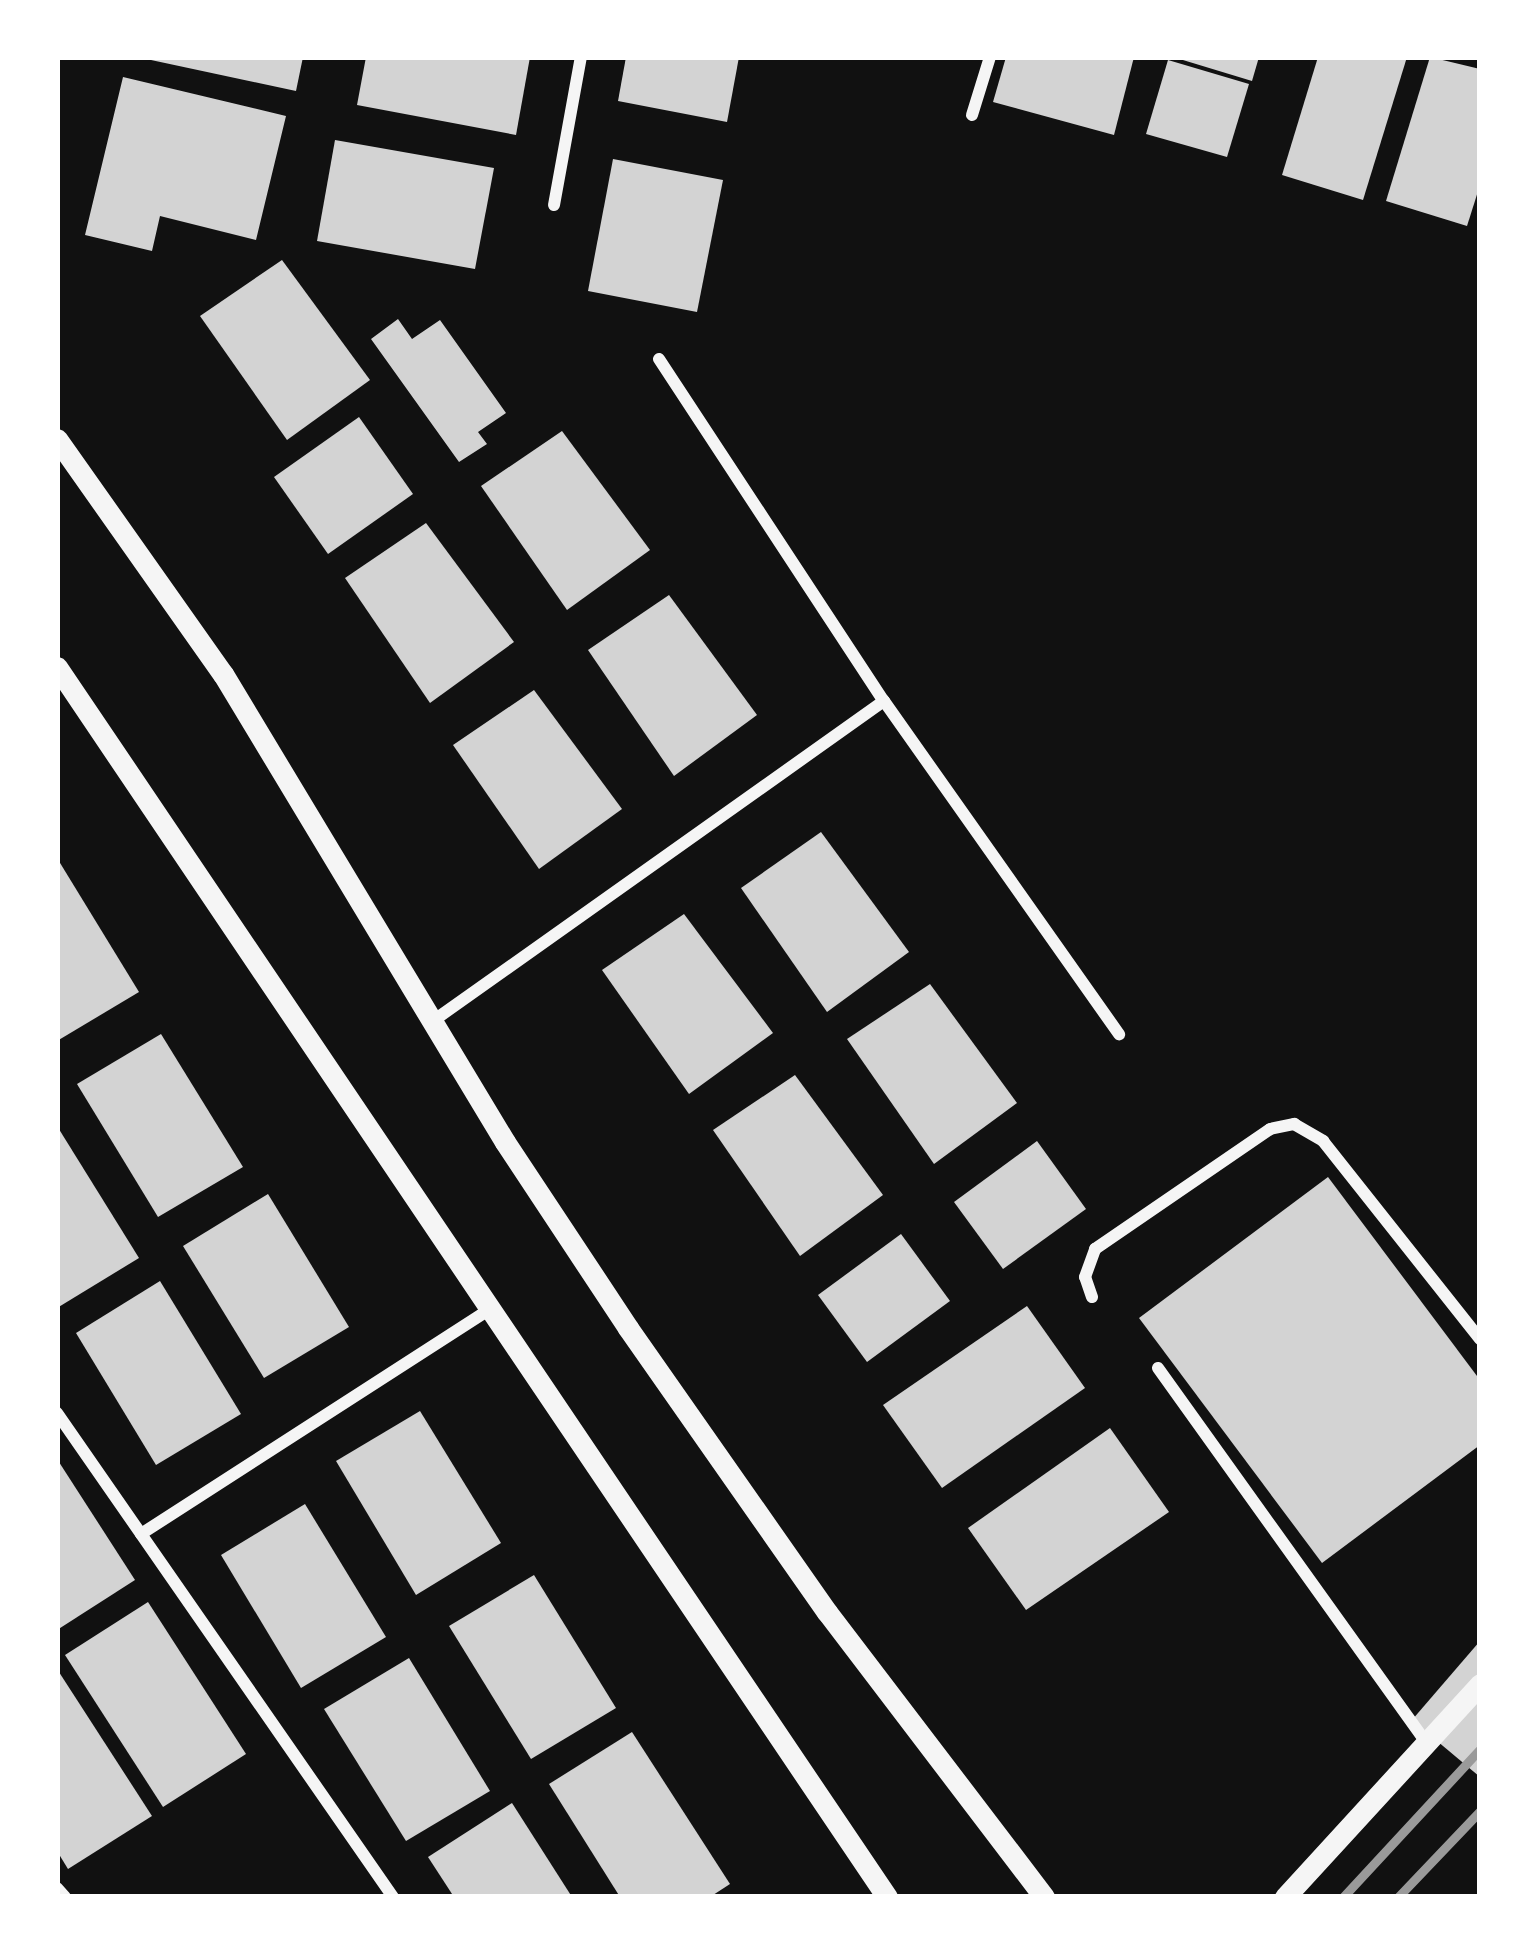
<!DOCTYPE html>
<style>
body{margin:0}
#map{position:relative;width:1537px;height:1954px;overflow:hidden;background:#111;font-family:Overpass,sans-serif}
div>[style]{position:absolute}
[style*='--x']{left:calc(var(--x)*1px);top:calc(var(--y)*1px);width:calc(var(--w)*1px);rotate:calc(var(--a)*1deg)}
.building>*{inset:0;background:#d3d3d3}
.minor>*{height:12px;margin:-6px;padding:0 6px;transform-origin:6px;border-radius:6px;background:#f5f5f5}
.tertiary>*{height:21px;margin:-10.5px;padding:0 10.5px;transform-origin:10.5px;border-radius:10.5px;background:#f5f5f5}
.rail>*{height:9px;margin:-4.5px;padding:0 4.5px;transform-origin:4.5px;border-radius:4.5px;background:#9a9a9a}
span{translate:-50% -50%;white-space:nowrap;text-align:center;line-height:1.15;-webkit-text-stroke:12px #fff;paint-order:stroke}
.frame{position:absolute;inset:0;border:60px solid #fff;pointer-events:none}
</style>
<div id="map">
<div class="building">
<div style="clip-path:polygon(137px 57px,303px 57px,296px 91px)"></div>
<div style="clip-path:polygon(366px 57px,530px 57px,516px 135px,357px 105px)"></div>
<div style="clip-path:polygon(626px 57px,739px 57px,727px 122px,618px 101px)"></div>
<div style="clip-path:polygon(1006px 57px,1134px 57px,1114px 135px,993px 102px)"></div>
<div style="clip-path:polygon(1173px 57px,1259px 57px,1252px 81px)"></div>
<div style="clip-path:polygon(1318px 57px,1407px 57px,1363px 200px,1282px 175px)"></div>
<div style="clip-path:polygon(1430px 57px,1480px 69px,1480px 185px,1467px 226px,1386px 201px)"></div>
<div style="clip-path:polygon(1168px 60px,1249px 84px,1227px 157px,1146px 134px)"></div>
<div style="clip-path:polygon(123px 77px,286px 116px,256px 240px,160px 216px,152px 251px,85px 235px)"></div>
<div style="clip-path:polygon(335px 140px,494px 168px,475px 269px,317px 241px)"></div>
<div style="clip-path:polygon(613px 159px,723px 180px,697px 312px,588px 291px)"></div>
<div style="clip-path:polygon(282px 260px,370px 380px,287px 440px,200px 316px)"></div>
<div style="clip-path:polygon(398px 319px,412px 339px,440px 320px,506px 413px,478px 432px,487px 444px,459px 462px,371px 339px)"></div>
<div style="clip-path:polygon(359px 417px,413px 494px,328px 554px,274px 477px)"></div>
<div style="clip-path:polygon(562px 431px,650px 550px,567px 610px,481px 486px)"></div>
<div style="clip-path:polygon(426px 523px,514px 642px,430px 703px,345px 578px)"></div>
<div style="clip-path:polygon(669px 595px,757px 715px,674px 776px,588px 650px)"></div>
<div style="clip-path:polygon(534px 690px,622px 809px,539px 869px,453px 745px)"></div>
<div style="clip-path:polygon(821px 832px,909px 952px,827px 1012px,741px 888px)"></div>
<div style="clip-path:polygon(57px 858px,139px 992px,57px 1041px)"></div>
<div style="clip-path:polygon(684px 914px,773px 1033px,689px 1094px,602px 970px)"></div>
<div style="clip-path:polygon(930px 984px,1017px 1103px,934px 1164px,847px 1039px)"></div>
<div style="clip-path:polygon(161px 1034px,243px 1167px,158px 1217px,77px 1084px)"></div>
<div style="clip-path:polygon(795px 1075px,883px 1195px,800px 1256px,713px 1130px)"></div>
<div style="clip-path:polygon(57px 1126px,139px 1258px,57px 1308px)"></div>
<div style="clip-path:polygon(1037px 1141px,1086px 1209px,1003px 1269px,954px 1202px)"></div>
<div style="clip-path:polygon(1328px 1177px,1480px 1380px,1480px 1445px,1322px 1563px,1139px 1318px)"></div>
<div style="clip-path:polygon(268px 1194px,349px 1327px,264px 1378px,183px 1246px)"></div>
<div style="clip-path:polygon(901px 1234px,950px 1301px,867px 1362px,818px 1295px)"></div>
<div style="clip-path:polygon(160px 1281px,241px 1414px,156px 1465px,76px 1333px)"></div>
<div style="clip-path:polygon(1027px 1306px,1085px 1388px,942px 1488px,883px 1405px)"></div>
<div style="clip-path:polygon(420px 1411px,501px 1543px,416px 1595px,336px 1461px)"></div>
<div style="clip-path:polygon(1110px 1428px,1169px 1512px,1026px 1610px,968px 1528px)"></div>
<div style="clip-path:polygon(57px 1459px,135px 1580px,57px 1630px)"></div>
<div style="clip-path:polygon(305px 1504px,386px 1637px,301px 1688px,221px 1555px)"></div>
<div style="clip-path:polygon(534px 1575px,616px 1708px,531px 1759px,449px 1626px)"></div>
<div style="clip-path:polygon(148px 1602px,246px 1754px,163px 1807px,65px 1655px)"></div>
<div style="clip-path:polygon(1480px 1641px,1480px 1777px,1412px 1720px)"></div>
<div style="clip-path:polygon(409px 1658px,490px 1791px,406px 1841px,324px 1709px)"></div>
<div style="clip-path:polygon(57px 1669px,152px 1816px,68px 1869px,57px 1851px)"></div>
<div style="clip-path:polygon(632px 1732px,730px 1884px,710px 1897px,620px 1897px,549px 1784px)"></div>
<div style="clip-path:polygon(512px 1803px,572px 1897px,454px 1897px,428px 1857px)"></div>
</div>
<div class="minor">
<div style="--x:972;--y:115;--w:61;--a:-72.8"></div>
<div style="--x:554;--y:205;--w:150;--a:-79.7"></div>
<div style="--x:659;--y:359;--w:409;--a:56.7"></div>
<div style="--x:884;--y:701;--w:408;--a:54.8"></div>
<div style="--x:433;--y:1021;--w:553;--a:-35.36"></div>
<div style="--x:1092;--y:1297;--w:21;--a:-109"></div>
<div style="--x:1085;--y:1277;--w:30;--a:-70"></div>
<div style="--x:1095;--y:1249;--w:212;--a:-34.4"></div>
<div style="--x:1270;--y:1129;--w:25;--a:-12"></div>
<div style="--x:1294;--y:1124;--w:34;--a:30"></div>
<div style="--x:1323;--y:1141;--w:253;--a:51.6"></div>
<div style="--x:1158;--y:1368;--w:461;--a:54.4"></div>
<div style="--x:57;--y:1413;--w:589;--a:55.23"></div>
<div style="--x:141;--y:1534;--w:410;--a:-32.8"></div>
<div style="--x:57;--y:1888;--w:12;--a:48"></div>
</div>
<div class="tertiary">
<div style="--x:57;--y:439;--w:288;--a:54.8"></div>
<div style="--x:223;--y:674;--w:546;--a:58.93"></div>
<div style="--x:505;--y:1142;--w:223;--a:56.5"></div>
<div style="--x:628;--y:1328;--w:347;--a:55"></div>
<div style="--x:827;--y:1612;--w:358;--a:52.7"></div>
<div style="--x:57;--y:667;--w:1484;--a:55.99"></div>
<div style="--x:1285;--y:1897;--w:289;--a:-47.5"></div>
</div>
<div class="rail">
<div style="--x:1343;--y:1897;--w:202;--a:-47.2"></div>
<div style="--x:1398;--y:1897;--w:119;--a:-46.4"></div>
</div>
<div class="frame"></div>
</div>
